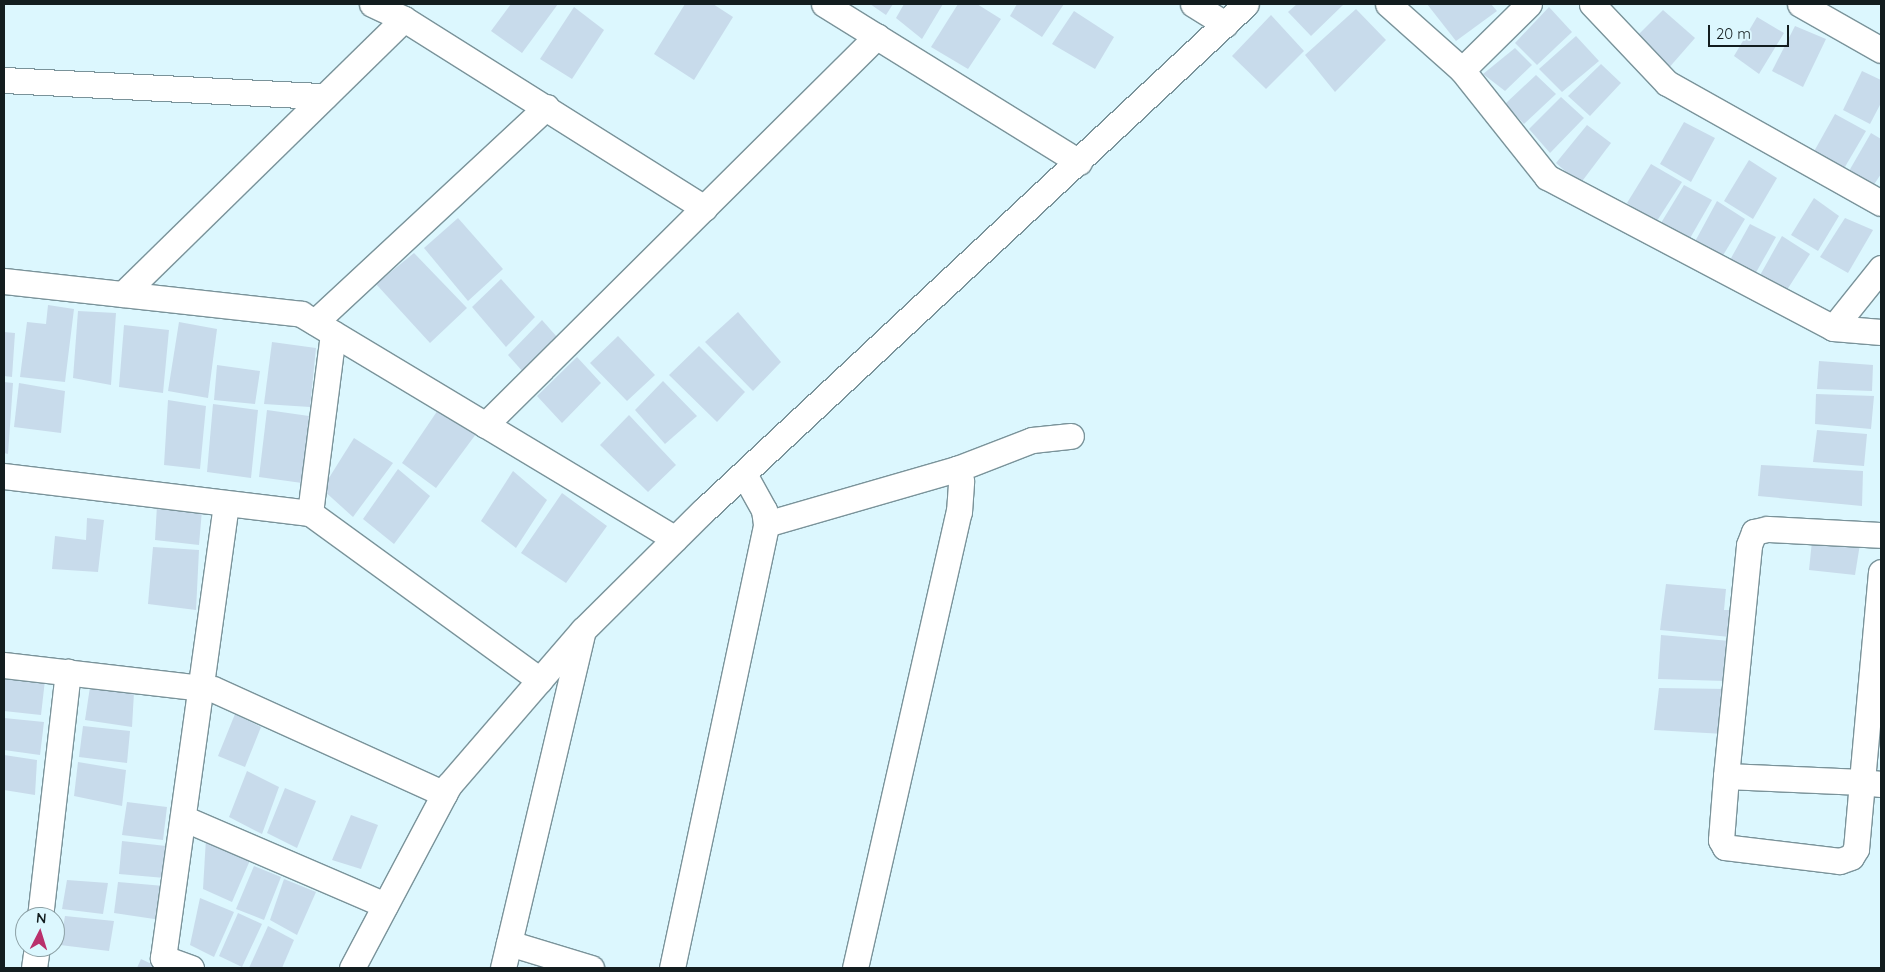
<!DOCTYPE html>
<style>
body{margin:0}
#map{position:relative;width:1885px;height:972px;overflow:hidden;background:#dcf7fe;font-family:Quicksand,sans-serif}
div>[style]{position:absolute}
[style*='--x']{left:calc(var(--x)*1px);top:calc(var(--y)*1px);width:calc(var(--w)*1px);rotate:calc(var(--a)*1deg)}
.building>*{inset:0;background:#c8dbeb}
.roads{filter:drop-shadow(1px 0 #7a939a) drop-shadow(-1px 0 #7a939a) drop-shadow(0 1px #7a939a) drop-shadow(0 -1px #7a939a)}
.minor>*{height:25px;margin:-12.5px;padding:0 12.5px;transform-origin:12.5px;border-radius:12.5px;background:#fff}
span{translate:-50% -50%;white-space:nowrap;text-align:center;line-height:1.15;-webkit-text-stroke:4px #dcf7fe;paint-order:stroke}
.frame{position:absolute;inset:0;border:5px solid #131d1f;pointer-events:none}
.north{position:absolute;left:15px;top:907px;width:50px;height:50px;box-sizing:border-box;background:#dcf7fe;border:1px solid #8ca0a5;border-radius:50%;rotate:5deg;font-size:14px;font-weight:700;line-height:20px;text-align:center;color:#131d1f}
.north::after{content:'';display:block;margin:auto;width:18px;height:22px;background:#b9306c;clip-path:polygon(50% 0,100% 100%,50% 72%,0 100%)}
.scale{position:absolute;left:1708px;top:25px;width:81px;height:22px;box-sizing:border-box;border:2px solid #131d1f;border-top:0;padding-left:6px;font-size:15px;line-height:18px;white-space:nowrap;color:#131d1f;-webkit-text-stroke:4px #dcf7fe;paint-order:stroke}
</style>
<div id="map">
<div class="building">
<div style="clip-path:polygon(511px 4px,558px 4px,522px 53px,491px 31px)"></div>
<div style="clip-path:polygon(685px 4px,713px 4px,733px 17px,694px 80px,654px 54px)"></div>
<div style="clip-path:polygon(870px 4px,893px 4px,886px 15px)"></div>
<div style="clip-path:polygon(904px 4px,943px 4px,922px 39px,896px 18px)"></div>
<div style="clip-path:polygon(958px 4px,977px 4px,1001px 19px,968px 69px,931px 47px)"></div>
<div style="clip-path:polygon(1017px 4px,1064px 4px,1042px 37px,1010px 16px)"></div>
<div style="clip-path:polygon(1297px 4px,1344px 4px,1311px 36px,1288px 12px)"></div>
<div style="clip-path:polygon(1427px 4px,1491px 4px,1497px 11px,1456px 41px)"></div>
<div style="clip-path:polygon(574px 7px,604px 30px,572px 79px,540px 59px)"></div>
<div style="clip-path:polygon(1549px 7px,1572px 32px,1537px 65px,1515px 43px)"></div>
<div style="clip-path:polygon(1356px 9px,1386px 40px,1335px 92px,1305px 55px)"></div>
<div style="clip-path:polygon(1663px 10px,1695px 38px,1667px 70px,1634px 39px)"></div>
<div style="clip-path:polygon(1074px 11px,1114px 37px,1095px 69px,1052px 44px)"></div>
<div style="clip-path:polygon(1271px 15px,1304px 51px,1266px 89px,1232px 56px)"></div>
<div style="clip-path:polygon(1757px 17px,1784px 33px,1759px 74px,1734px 56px)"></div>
<div style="clip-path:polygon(1795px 26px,1826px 39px,1803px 87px,1772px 71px)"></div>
<div style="clip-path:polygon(1576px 36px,1599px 61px,1562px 92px,1539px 69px)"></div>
<div style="clip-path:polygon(1515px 48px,1532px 65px,1505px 91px,1483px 74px)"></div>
<div style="clip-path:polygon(1601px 64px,1621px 83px,1590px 116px,1568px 96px)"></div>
<div style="clip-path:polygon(1862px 71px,1881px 80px,1881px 103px,1870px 124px,1843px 110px)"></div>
<div style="clip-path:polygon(1536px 75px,1556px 94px,1524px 124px,1505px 104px)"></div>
<div style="clip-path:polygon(1561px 97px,1584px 118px,1550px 153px,1529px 129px)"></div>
<div style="clip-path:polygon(1835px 114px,1866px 131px,1842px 172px,1812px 155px)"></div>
<div style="clip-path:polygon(1684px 122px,1715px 138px,1691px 182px,1660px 164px)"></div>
<div style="clip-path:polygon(1587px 125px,1611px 143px,1580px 184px,1556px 163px)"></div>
<div style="clip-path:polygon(1871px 133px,1881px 139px,1881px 174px,1873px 186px,1849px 171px)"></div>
<div style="clip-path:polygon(1749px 160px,1777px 178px,1753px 219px,1724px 201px)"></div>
<div style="clip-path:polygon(1651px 164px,1682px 182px,1655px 224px,1627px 203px)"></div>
<div style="clip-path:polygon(1684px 185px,1712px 200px,1689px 240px,1661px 223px)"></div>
<div style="clip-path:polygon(1814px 198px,1839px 216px,1818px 251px,1791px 235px)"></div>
<div style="clip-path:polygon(1717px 201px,1745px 219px,1719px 262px,1692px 247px)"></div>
<div style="clip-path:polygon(458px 218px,503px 269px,468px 301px,424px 248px)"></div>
<div style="clip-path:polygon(1845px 218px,1873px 230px,1848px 273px,1820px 257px)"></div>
<div style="clip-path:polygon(1750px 224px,1776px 237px,1754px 276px,1730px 260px)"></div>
<div style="clip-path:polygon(1782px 236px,1810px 254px,1785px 293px,1759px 277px)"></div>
<div style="clip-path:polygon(414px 253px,467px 308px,430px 343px,376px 284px)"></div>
<div style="clip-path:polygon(501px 279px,535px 317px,506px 347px,472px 307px)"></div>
<div style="clip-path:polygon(48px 305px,74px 309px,65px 382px,20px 377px,27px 322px,46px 324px)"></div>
<div style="clip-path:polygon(78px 311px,116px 313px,111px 385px,73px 378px)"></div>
<div style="clip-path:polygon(738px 312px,781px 362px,753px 391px,705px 342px)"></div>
<div style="clip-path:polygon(542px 320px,557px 337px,524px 373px,508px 355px)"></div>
<div style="clip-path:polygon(179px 322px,217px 329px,208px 398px,168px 391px)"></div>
<div style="clip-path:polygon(124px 325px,169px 330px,163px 393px,119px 387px)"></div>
<div style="clip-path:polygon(4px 332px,15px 333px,12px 377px,4px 376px)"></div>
<div style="clip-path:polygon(618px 336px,655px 375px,627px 401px,590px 363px)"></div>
<div style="clip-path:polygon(272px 342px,316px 348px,310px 407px,264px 404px)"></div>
<div style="clip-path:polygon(699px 346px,745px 392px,717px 422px,669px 375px)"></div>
<div style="clip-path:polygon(577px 357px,601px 383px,562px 423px,537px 396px)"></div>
<div style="clip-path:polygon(1819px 361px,1873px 365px,1872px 391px,1817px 389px)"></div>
<div style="clip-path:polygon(217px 365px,260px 371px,255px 404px,214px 400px)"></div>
<div style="clip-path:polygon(663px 381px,697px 416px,665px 444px,635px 410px)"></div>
<div style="clip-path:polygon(4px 382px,13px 383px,8px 454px,4px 453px)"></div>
<div style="clip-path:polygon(19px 383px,65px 391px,61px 433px,14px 427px)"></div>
<div style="clip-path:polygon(1816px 394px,1874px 396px,1871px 429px,1815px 424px)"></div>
<div style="clip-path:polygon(168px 400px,206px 406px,200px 469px,164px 465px)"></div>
<div style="clip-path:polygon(213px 404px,258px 410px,251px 478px,207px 472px)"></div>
<div style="clip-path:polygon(440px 407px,476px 434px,436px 488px,402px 463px)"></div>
<div style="clip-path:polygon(267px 410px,309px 416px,302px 483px,259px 477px)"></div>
<div style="clip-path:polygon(629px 415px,676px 465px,648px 492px,600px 445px)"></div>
<div style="clip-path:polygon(1817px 430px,1867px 434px,1864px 466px,1813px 462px)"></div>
<div style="clip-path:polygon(354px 438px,393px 463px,353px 517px,322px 489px)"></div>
<div style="clip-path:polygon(1761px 465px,1863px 471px,1862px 506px,1758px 496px)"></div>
<div style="clip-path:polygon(398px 469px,430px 496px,394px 544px,363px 519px)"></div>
<div style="clip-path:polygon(513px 471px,547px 500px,516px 548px,481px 521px)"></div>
<div style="clip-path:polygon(562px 493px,607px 526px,566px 583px,521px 553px)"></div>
<div style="clip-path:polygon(157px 505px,202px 510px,199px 545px,155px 540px)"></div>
<div style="clip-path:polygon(87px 518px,104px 520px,98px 572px,52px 569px,55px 536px,86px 540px)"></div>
<div style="clip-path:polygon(1812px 541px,1860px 544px,1855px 575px,1809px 570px)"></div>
<div style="clip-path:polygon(153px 547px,199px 550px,196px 610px,148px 604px)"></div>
<div style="clip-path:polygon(1666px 584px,1726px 589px,1724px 610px,1731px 610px,1730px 637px,1660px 630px)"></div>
<div style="clip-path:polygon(1661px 635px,1730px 641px,1725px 681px,1658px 679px)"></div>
<div style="clip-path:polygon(4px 675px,45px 680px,41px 715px,4px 711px)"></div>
<div style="clip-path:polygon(90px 687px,134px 692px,132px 727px,85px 720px)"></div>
<div style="clip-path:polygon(1659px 688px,1728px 689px,1724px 734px,1654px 730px)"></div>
<div style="clip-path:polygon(235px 714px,261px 727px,245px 767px,218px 756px)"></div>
<div style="clip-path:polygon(4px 718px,44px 722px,40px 755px,4px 750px)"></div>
<div style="clip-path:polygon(83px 726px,130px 731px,127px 763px,79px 757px)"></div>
<div style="clip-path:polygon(4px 755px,37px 760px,35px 795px,4px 790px)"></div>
<div style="clip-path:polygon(78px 762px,126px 770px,122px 806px,74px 796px)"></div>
<div style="clip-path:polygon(247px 771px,279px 787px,262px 834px,229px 817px)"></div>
<div style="clip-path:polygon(285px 788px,316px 801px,297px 848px,267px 833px)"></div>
<div style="clip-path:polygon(127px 802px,167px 807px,163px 840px,122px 835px)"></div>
<div style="clip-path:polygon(351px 815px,378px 825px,361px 869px,332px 860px)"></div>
<div style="clip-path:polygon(206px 838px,251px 858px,232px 902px,203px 889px)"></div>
<div style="clip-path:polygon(122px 841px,166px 846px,165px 878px,119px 874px)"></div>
<div style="clip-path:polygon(254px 866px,281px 877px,264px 920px,236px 909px)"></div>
<div style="clip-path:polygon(284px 879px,316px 892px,297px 935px,270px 920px)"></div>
<div style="clip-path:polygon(67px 880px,108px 883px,103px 914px,62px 909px)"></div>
<div style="clip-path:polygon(118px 882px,164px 886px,161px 920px,114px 913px)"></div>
<div style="clip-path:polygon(200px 898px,234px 912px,214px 957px,190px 945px)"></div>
<div style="clip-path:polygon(238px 913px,262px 924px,242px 967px,219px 956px)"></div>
<div style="clip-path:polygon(65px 916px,114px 921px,109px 951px,60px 945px)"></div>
<div style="clip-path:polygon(268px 926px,294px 940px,282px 968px,249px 968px)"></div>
<div style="clip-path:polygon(141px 959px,160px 968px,137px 968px)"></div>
</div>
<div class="roads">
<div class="minor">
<div style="--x:372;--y:4;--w:35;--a:25"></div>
<div style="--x:824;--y:4;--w:300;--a:31.8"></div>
<div style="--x:1193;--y:4;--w:38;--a:32"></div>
<div style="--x:1388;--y:4;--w:99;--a:41.7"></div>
<div style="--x:1462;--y:70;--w:137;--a:51.5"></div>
<div style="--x:1547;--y:177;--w:323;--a:27.8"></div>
<div style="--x:1833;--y:328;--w:48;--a:4.8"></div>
<div style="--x:1592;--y:4;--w:109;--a:46.5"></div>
<div style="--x:1667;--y:83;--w:245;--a:29.3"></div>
<div style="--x:1800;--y:4;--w:93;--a:29.6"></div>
<div style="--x:1462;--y:70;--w:94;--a:-44.6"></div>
<div style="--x:4;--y:80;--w:321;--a:2.9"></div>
<div style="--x:4;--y:281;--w:299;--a:6.3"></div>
<div style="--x:301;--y:314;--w:436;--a:31"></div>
<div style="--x:123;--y:294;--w:393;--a:-44.4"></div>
<div style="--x:404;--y:19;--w:355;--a:32.2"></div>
<div style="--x:315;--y:322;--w:316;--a:-42.9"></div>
<div style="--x:1833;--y:328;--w:77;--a:-51.3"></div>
<div style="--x:485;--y:425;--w:552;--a:-44.78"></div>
<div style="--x:4;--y:476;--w:308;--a:6.9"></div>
<div style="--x:310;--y:513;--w:284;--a:36"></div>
<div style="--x:310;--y:513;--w:181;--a:-82.7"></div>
<div style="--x:766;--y:524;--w:199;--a:-16.1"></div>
<div style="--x:957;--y:469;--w:80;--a:-21.1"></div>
<div style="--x:1032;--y:440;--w:39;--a:-6"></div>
<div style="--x:1881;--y:572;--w:211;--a:95.2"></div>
<div style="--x:1862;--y:782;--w:19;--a:6"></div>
<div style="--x:4;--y:665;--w:210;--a:6.6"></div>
<div style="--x:213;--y:689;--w:254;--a:24.4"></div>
<div style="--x:1726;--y:776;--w:136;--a:2.5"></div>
<div style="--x:1862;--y:782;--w:67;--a:95.1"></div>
<div style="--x:1856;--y:849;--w:9;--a:122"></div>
<div style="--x:1851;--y:857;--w:12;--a:160"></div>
<div style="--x:1840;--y:861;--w:116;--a:-173.1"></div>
<div style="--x:1725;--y:847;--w:8;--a:-120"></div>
<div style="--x:1721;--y:840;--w:64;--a:-85.5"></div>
<div style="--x:1726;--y:776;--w:232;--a:-84.3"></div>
<div style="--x:1749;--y:545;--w:14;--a:-69"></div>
<div style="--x:1754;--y:532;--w:13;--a:-13"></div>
<div style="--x:1767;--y:529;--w:114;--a:3"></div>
<div style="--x:183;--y:818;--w:220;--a:23.3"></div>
<div style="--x:40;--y:917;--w:247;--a:-83.5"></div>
<div style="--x:509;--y:943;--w:86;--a:17"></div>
<div style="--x:34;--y:968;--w:21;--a:-82"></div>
<div style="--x:191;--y:968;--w:30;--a:-160"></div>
<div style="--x:163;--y:958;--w:459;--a:-82.1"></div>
<div style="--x:352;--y:968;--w:207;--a:-62.1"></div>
<div style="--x:449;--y:785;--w:205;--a:-49.2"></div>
<div style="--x:583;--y:630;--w:168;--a:-44.8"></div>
<div style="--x:702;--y:512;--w:744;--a:-43.04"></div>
<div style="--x:503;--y:968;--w:342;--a:-76.7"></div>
<div style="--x:672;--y:968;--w:454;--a:-78"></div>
<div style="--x:766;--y:524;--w:14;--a:-98"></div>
<div style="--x:764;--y:510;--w:41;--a:-119.1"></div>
<div style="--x:855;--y:968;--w:468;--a:-77.2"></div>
<div style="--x:959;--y:512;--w:31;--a:-86"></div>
<div style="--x:961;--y:481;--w:13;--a:-108"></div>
</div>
</div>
<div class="frame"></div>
<div class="north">N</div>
<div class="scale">20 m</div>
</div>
